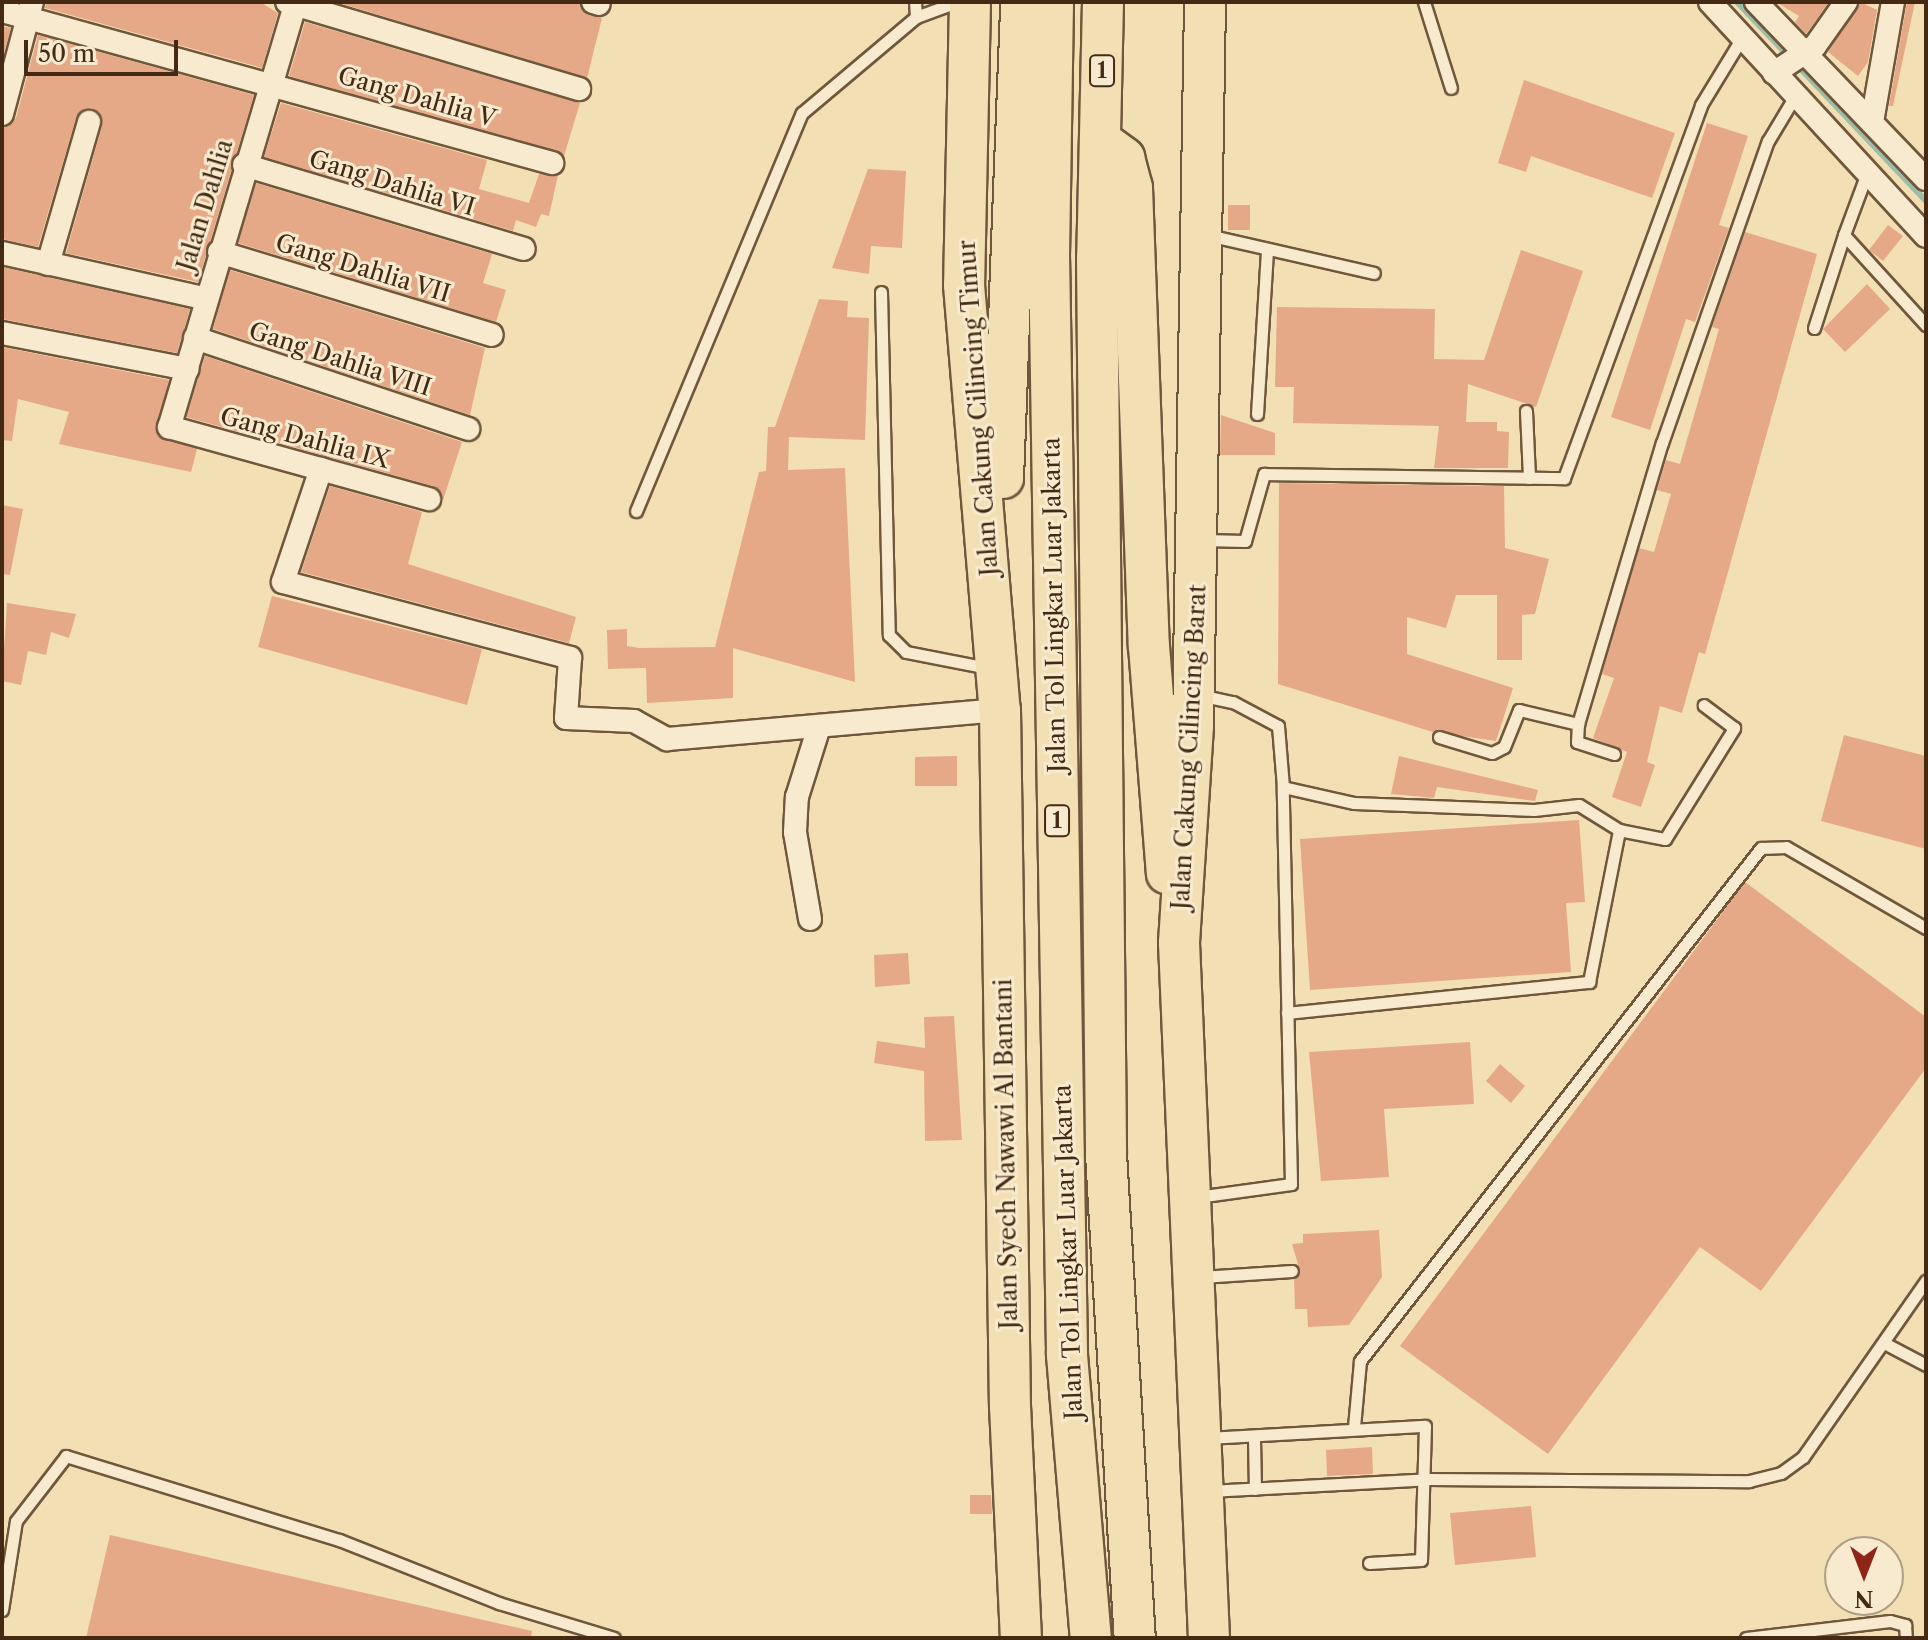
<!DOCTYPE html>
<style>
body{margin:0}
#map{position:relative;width:1928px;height:1640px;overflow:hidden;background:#f2dfb3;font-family:"Libre Caslon Text",serif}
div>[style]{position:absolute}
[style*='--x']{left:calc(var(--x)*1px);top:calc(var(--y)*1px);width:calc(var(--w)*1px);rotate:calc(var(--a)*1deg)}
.stream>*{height:6px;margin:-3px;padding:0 3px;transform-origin:3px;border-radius:3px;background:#9cbda7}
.building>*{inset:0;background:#e6a987}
.roads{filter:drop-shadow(2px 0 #70573c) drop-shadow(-2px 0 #70573c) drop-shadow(0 2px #70573c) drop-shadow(0 -2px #70573c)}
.lane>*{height:11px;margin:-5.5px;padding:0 5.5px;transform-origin:5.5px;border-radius:5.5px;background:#f7eace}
.street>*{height:22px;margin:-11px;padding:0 11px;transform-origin:11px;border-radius:11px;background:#f7eace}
.highway>*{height:40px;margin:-20px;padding:0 20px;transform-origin:20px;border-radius:20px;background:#f2dfb3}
span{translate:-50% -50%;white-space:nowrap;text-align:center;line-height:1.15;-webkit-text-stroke:6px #f7eace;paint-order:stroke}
.shield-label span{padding:2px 6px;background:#f7eace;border:2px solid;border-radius:6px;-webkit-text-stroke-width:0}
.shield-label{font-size:22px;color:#442a14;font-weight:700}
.street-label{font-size:24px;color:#442a14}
.frame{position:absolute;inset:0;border:4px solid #442a14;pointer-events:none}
.north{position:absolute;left:1824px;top:1536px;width:80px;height:80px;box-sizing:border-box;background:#f7eace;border:2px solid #af9d84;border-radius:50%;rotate:180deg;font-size:22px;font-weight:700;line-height:32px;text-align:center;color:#442a14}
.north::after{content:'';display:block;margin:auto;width:28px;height:36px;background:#8f2418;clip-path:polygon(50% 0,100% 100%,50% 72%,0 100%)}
.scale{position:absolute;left:24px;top:40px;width:154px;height:36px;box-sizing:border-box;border:4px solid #442a14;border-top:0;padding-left:10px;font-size:24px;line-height:28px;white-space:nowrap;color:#442a14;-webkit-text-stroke:6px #f7eace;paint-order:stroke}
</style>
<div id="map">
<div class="stream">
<div style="--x:1737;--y:2;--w:76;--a:46.6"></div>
<div style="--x:1797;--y:65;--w:187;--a:46.5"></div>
</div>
<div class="building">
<div style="clip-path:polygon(46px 2px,260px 2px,278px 13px,262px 68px,45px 8px)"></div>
<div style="clip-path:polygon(336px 2px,578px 2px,602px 18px,587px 78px)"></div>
<div style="clip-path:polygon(1776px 2px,1829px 2px,1806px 34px,1795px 22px,1799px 16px)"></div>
<div style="clip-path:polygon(1860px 2px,1877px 10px,1868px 62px,1858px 76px,1828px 52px)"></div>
<div style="clip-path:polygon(1907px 2px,1915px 2px,1893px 106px,1889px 106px)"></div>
<div style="clip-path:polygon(305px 22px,580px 103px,564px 156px,289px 76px)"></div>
<div style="clip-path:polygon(2px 26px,11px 28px,2px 60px)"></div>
<div style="clip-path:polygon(38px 35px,254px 95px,198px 282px,66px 253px,102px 126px,92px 108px,76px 118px,38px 247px,2px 239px,2px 128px,16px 118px)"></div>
<div style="clip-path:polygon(1524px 80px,1675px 133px,1652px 198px,1531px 156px,1526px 172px,1498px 163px)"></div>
<div style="clip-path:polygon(281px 103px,487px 160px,479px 189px,529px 203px,539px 174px,558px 175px,549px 216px,541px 214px,536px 227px,516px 220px,513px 231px,264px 157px)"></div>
<div style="clip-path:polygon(1707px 123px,1748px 136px,1719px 225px,1729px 228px,1695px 322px,1686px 319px,1650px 430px,1611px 417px)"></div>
<div style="clip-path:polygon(868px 169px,906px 171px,902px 248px,871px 246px,869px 274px,832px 268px)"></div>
<div style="clip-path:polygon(256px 183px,492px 254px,483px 283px,506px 290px,496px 322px,238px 243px)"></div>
<div style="clip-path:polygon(1228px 205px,1250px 205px,1250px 230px,1228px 230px)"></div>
<div style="clip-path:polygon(1888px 225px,1903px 236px,1883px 261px,1869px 250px)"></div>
<div style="clip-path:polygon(1745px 232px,1817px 254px,1705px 654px,1699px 652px,1682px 713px,1660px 706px,1647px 762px,1655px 765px,1641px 807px,1612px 797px,1627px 752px,1593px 738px,1614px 678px,1602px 674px,1639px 548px,1654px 552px,1671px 494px,1657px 490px,1666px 460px,1680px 464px,1719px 329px,1712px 327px)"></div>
<div style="clip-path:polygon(1521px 250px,1583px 271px,1536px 407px,1468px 384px,1466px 422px,1497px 422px,1497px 431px,1509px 432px,1508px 468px,1434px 468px,1439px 426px,1293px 423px,1294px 387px,1275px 387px,1277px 307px,1435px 309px,1434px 359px,1484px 360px)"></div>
<div style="clip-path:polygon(2px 267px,190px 309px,177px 353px,2px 319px)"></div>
<div style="clip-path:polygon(230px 270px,485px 348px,470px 415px,213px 329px)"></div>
<div style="clip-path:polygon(1867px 284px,1890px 309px,1845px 352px,1823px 329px)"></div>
<div style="clip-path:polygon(819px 299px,848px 301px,847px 317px,869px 318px,865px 440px,789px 437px,788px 470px,845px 468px,855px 682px,733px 648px,733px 698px,647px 703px,646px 668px,608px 669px,607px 630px,627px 629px,627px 646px,639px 648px,715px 647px,759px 472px,766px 471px,768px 427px,775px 427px)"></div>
<div style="clip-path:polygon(2px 347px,169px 380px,156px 431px,197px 449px,191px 472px,59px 444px,69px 412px,18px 399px,12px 441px,2px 440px)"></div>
<div style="clip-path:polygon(205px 356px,462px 442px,443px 500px,433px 486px,186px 417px)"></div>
<div style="clip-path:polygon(1221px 415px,1275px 433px,1275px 455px,1220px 455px)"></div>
<div style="clip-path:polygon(1279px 483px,1504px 486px,1505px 548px,1549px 559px,1535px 614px,1522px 615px,1522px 660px,1497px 660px,1497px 595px,1456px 595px,1446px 628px,1407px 617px,1407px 654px,1513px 688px,1496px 741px,1433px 732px,1278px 684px)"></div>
<div style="clip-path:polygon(330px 486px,422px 512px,408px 564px,576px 617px,569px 643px,301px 572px)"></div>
<div style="clip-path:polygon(2px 505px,23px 509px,10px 575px,2px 574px)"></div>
<div style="clip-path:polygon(272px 596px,482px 649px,467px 705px,258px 647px)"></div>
<div style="clip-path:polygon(7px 603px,76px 614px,69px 638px,51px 632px,46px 655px,28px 651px,21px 685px,2px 681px)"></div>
<div style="clip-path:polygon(1844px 735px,1926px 756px,1926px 849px,1821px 821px)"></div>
<div style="clip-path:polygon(957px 756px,957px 786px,915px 786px,915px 757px)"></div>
<div style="clip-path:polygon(1399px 756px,1538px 790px,1535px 801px,1437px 787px,1434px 798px,1391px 794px)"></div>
<div style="clip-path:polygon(1579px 820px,1585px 902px,1566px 903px,1571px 972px,1310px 990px,1300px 839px)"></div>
<div style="clip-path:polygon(1745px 882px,1926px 1017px,1926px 1068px,1761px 1291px,1700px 1247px,1548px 1454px,1400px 1346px)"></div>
<div style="clip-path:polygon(908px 953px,910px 984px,875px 987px,874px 955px)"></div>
<div style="clip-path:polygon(954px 1016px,962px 1140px,925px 1141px,924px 1071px,874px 1063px,877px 1041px,925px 1048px,924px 1017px)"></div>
<div style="clip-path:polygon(1470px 1042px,1474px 1104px,1384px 1109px,1389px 1177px,1321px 1181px,1309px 1052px)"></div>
<div style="clip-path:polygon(1500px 1064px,1525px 1086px,1511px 1103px,1486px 1081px)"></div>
<div style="clip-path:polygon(1379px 1230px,1382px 1277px,1349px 1325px,1308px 1327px,1307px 1309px,1295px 1309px,1294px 1279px,1300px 1271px,1292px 1244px,1303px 1243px,1303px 1234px)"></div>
<div style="clip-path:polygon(1372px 1447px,1373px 1474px,1327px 1476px,1326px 1450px)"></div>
<div style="clip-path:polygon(970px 1495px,991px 1495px,992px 1514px,970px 1514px)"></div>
<div style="clip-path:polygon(1531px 1506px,1536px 1557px,1455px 1565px,1450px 1513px)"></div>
<div style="clip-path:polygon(110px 1535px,532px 1631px,531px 1638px,86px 1638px)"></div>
</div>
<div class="roads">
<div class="lane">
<div style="--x:915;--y:2;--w:15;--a:86"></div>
<div style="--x:1424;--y:2;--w:90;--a:72.6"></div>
<div style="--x:1867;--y:173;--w:66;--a:110.4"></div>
<div style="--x:1844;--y:235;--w:122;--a:47.7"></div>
<div style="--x:1208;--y:235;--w:170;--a:12.9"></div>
<div style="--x:881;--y:292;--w:343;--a:88.7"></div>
<div style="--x:889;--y:635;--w:24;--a:45"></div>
<div style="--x:906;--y:652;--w:84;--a:11"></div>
<div style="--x:1814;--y:328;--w:98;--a:-72.1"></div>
<div style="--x:1526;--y:411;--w:67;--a:87.4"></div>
<div style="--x:1257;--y:414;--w:162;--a:-86.5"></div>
<div style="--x:636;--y:511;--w:431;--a:-67.4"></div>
<div style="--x:802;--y:113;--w:149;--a:-40.1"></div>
<div style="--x:916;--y:17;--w:44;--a:-20.1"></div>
<div style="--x:1203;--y:540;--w:42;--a:1.4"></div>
<div style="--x:1245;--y:541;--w:70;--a:-74.2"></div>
<div style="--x:1264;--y:474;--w:300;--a:0.8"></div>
<div style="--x:1564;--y:478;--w:397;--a:-69.8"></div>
<div style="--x:1701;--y:105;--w:81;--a:-58.7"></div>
<div style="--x:1199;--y:695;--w:35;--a:12"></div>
<div style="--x:1233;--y:702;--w:51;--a:28.1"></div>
<div style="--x:1278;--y:726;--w:61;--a:85.3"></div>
<div style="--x:1439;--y:737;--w:55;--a:16.8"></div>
<div style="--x:1492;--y:753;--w:13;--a:-27"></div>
<div style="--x:1504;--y:747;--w:40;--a:-68"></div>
<div style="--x:1519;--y:710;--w:61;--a:13.3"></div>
<div style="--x:1614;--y:754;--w:39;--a:-162"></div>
<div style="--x:1577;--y:742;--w:18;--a:-87"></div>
<div style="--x:1578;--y:724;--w:293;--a:-73.4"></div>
<div style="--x:1662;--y:443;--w:320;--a:-70.7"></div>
<div style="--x:1768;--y:141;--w:52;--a:-59"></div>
<div style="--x:1287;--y:1013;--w:304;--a:-5.9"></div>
<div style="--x:1589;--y:982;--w:155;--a:-78.8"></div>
<div style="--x:1197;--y:1197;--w:95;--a:-7.9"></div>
<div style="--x:1291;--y:1184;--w:397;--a:-91.2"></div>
<div style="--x:1283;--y:787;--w:73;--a:12.7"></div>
<div style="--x:1354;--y:803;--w:180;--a:2.2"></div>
<div style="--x:1534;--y:810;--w:45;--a:-6.3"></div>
<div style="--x:1579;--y:805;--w:47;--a:32"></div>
<div style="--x:1619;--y:830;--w:47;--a:11.1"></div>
<div style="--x:1665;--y:839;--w:131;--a:-58.1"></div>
<div style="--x:1734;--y:728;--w:38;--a:-143"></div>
<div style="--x:1201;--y:1277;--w:91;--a:-3.8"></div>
<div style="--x:1884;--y:1343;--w:47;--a:27.6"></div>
<div style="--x:1354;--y:1427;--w:66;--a:-84.8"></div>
<div style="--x:1360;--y:1361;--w:651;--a:-51.99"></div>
<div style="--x:1761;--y:848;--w:25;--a:-2"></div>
<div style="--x:1786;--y:847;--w:162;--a:30.1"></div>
<div style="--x:1208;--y:1438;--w:217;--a:-3.2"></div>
<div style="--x:1425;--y:1426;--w:134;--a:91.7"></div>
<div style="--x:1421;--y:1560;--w:52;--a:176.7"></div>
<div style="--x:1254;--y:1438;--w:51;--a:88.9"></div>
<div style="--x:1209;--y:1491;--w:219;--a:-3.1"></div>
<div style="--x:1428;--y:1479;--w:321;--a:0.4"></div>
<div style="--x:1749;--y:1481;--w:33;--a:-14"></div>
<div style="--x:1781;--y:1473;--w:27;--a:-36"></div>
<div style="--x:1803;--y:1457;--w:215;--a:-55.1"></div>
<div style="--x:2;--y:1610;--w:90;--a:-81.1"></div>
<div style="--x:16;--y:1521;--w:82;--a:-52.4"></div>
<div style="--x:66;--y:1456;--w:286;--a:17.1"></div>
<div style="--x:339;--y:1540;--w:172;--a:21.5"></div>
<div style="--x:499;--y:1603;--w:120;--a:16.9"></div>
<div style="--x:1746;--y:1638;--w:145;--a:-6.7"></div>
<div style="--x:1890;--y:1621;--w:16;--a:15"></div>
<div style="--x:1905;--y:1625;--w:13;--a:86"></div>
</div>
<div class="street">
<div style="--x:287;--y:2;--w:305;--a:16.6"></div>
<div style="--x:296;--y:2;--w:444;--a:106.6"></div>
<div style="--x:169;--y:427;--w:270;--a:15.5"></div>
<div style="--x:593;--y:2;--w:6;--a:18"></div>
<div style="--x:1710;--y:2;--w:318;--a:47.3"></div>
<div style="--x:1756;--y:2;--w:245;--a:46.2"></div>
<div style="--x:2;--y:11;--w:571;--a:15.45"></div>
<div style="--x:1774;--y:73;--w:49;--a:-33.4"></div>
<div style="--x:1815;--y:46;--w:54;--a:-54.8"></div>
<div style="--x:2;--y:114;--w:116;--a:-75"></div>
<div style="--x:1872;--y:122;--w:122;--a:-80.1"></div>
<div style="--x:244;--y:165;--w:292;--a:16.7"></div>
<div style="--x:219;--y:252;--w:285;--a:16.9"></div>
<div style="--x:2;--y:253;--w:206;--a:12.6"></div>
<div style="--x:48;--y:264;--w:148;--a:-73.9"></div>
<div style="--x:2;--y:333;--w:189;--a:11"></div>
<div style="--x:195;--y:338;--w:288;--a:18.4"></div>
<div style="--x:321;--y:469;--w:119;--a:108.6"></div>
<div style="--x:283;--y:582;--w:297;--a:14.8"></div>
<div style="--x:570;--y:658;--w:60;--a:93.8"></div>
<div style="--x:566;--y:718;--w:68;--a:2.5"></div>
<div style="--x:634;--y:721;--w:38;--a:29"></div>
<div style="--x:667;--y:739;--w:334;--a:-5"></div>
<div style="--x:810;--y:919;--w:88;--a:-99.8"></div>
<div style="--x:795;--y:832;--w:35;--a:-87"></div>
<div style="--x:797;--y:797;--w:70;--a:-72.6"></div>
</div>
<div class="highway">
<div style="--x:970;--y:2;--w:283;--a:91.2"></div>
<div style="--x:964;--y:285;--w:427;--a:85.2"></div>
<div style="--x:1000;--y:710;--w:696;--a:89.18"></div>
<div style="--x:1010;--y:1406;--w:232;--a:87.3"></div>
<div style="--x:1053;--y:2;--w:253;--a:90.9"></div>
<div style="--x:1049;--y:255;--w:1100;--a:89.06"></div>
<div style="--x:1067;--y:1355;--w:284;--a:85.2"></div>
<div style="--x:1103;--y:2;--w:256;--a:91.3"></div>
<div style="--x:1097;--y:258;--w:896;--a:89.42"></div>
<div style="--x:1106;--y:1154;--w:485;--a:86.6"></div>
<div style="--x:1205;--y:2;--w:724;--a:90.95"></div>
<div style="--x:1193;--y:726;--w:217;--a:93.7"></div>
<div style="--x:1179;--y:943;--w:696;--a:87.53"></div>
<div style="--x:1101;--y:141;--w:29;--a:36"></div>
<div style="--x:1124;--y:158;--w:31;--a:75"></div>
<div style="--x:1132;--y:188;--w:458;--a:87.9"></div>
<div style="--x:1149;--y:646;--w:228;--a:85.5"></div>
<div style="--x:1003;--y:478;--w:476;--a:-87.8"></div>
</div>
</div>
<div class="shield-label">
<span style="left:1102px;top:71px">1</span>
<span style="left:1057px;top:821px">1</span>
</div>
<div class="street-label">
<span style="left:417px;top:97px;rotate:16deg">Gang Dahlia V</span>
<span style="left:392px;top:183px;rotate:17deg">Gang Dahlia VI</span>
<span style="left:205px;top:205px;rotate:-73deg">Jalan Dahlia</span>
<span style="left:363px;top:268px;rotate:17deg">Gang Dahlia VII</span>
<span style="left:340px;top:359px;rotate:18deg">Gang Dahlia VIII</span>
<span style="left:978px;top:408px;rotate:-94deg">Jalan Cakung Cilincing Timur</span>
<span style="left:305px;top:438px;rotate:15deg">Gang Dahlia IX</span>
<span style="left:1054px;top:605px;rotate:-91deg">Jalan Tol Lingkar Luar Jakarta</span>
<span style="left:1189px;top:747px;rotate:-87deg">Jalan Cakung Cilincing Barat</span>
<span style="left:1006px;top:1154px;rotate:-91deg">Jalan Syech Nawawi Al Bantani</span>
<span style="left:1068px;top:1252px;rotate:-92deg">Jalan Tol Lingkar Luar Jakarta</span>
</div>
<div class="frame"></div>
<div class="north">N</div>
<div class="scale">50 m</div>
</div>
